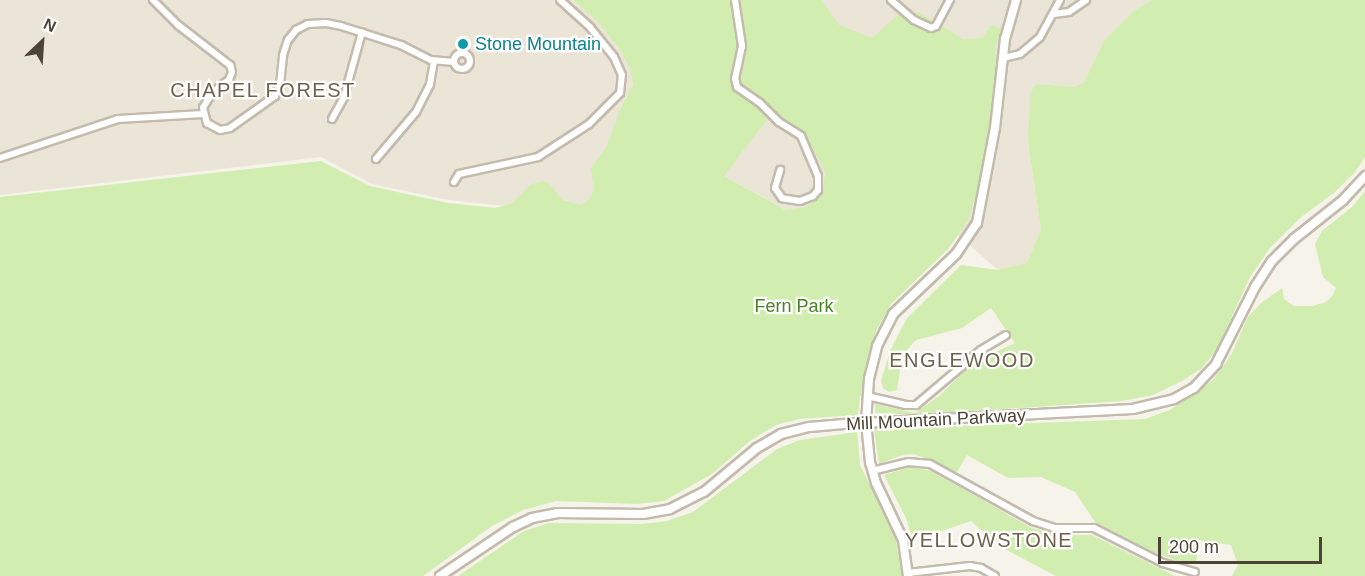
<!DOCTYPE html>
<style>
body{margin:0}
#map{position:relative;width:1365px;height:576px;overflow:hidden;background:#f6f3ea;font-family:Helvetica,sans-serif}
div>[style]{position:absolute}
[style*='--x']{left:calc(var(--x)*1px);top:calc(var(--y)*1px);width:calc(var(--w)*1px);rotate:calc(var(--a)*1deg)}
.residential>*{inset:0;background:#ebe5d8}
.green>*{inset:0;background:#d1edb0}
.roads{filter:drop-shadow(2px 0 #c3bbac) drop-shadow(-2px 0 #c3bbac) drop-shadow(0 2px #c3bbac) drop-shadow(0 -2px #c3bbac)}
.minor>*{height:6px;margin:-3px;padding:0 3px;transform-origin:3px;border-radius:3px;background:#fff}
.minor>.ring{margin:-3px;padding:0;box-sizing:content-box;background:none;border:6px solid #fff;border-radius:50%}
.tertiary>*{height:8px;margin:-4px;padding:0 4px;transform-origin:4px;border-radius:4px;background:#fff}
.bridges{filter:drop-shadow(2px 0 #c3bbac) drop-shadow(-2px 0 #c3bbac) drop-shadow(0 2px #c3bbac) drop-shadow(0 -2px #c3bbac)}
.tertiary-bridge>*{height:8px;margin:-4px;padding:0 4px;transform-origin:4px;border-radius:4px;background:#fff}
.dots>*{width:16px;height:16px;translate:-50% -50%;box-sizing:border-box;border:3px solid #fff;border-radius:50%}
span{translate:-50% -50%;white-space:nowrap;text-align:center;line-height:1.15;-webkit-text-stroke:4.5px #fff;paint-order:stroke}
.culture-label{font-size:18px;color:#0d838f}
.left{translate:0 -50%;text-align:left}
.park-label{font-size:18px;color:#478424}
.street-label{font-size:18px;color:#4c4437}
.neighbourhood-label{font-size:20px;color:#6f624d;letter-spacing:1.5px}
.north{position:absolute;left:12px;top:12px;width:60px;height:60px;-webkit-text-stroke:4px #fff;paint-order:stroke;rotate:25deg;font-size:16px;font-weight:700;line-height:24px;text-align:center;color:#4c4437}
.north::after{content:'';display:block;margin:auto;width:21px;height:27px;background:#4c4437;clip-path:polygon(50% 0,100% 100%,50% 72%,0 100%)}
.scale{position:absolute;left:1158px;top:537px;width:164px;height:27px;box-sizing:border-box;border:3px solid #4c4437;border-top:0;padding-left:8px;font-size:18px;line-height:21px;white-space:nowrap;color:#4c4437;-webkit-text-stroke:4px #fff;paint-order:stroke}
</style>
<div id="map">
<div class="residential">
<div style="clip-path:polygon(0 0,573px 0,597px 21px,620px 50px,630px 69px,633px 85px,621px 107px,606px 217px,449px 200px,372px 184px,321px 157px,0 195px)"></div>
<div style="clip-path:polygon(820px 0,1152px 0,1135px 10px,1104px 41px,1084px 82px,1075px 87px,1037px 84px,1028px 142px,1041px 230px,1027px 263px,998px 270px,958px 235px,968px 221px,899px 55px,837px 27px)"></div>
<div style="clip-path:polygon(773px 111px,814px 148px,825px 173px,821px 196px,806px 207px,787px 210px,724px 176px)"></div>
</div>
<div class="green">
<div style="clip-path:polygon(evenodd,573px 0,822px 0,839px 25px,872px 38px,898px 15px,918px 12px,963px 39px,983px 38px,990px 25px,1003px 29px,996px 46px,995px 54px,999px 56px,992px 110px,979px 184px,968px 221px,948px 249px,891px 304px,876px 331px,867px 362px,863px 395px,860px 396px,858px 415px,799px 419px,776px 425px,751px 440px,712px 474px,664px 501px,637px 504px,556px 501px,523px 510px,492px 526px,423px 576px,0 576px,0 197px,321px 161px,370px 186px,448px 203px,495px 208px,511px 204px,530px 185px,542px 181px,550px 184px,562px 200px,581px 205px,590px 198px,594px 189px,591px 168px,607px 146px,621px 107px,633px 85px,630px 69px,620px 50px,597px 21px,573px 0,773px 112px,813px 148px,825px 173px,821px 196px,806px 207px,786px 210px,724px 176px,773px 112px)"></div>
<div style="clip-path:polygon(1152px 0,1365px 0,1365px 157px,1355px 172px,1335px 192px,1300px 218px,1270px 248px,1250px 277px,1217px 349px,1202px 368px,1182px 381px,1153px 395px,1122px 401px,914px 415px,875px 413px,875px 404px,915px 413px,939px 396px,974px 362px,1015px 343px,991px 308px,962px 328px,916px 340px,906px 351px,901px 364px,897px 390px,889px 392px,883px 388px,881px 381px,890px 351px,907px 318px,961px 265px,997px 270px,1027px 263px,1041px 230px,1028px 142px,1031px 91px,1037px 84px,1075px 87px,1084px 82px,1104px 41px,1135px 10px)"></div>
<div style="clip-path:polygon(1365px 191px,1365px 576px,1232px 576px,1238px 565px,1231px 545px,1199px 540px,1196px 564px,1180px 562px,1154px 552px,1095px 522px,1075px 492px,1041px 477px,1008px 478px,967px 455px,957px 472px,914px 454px,902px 455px,879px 464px,874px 429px,1145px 419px,1170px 410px,1213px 380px,1231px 355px,1248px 317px,1261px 303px,1282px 288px,1284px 299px,1294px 306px,1313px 306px,1326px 302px,1333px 295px,1336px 288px,1323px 277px,1315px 244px,1322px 231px,1352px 207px)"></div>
<div style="clip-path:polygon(857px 432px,860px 465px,895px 535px,902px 576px,458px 576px,524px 531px,549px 523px,642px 524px,667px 521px,693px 512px,777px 449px,800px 440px)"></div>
<div style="clip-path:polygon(911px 467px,931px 471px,1030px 527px,1057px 535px,1092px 535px,1175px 576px,1056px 576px,999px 546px,971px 521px,936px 533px,912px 537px,906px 518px,884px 475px)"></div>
</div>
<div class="roads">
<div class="minor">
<div style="--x:153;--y:0;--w:35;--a:45"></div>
<div style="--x:178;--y:25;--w:66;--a:37.6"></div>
<div style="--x:230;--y:65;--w:7;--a:74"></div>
<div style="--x:232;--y:72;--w:9;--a:111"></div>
<div style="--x:229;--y:80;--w:21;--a:143"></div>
<div style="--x:212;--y:93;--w:17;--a:121"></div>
<div style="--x:203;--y:108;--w:16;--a:75"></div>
<div style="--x:207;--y:123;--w:15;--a:28"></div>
<div style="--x:220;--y:130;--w:10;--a:-11"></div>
<div style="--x:230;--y:128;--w:55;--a:-35.4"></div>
<div style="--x:275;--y:96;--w:12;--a:-66"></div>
<div style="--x:280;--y:85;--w:30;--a:-84"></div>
<div style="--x:283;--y:55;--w:16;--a:-72"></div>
<div style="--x:288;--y:40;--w:13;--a:-51"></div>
<div style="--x:296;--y:30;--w:13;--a:-27"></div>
<div style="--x:308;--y:24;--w:18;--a:-3"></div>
<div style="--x:326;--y:23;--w:15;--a:11"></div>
<div style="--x:341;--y:26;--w:63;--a:17.6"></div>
<div style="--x:401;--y:45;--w:34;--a:27"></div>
<div style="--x:431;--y:60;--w:23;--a:5"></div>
<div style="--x:735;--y:0;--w:47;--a:81.3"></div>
<div style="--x:742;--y:46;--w:33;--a:102"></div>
<div style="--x:735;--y:78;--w:9;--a:77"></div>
<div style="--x:737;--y:87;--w:28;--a:35"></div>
<div style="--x:760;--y:103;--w:27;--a:45"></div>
<div style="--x:779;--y:122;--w:26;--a:32"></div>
<div style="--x:801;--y:136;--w:43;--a:67"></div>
<div style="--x:818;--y:176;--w:14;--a:90"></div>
<div style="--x:818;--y:190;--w:8;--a:130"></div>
<div style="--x:813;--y:196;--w:14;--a:159"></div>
<div style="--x:800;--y:201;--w:18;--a:-171"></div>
<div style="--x:782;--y:198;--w:12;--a:-125"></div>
<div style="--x:775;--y:188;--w:19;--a:-74"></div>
<div style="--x:891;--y:0;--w:30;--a:41"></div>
<div style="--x:914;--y:20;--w:19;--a:25"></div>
<div style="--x:931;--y:28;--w:5;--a:-22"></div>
<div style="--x:936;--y:26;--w:30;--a:-62"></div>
<div style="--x:1054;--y:14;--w:15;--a:-8"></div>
<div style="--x:1069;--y:12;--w:21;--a:-35"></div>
<div class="ring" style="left:454px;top:53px;width:10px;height:10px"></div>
<div style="--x:1003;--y:58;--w:17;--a:-13"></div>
<div style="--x:1020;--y:54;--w:26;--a:-40"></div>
<div style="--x:1040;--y:37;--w:42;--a:-61.6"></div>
<div style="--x:332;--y:119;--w:25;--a:-61"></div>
<div style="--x:344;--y:97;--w:67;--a:-74.5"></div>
<div style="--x:0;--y:158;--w:124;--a:-18.3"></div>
<div style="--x:118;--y:119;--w:85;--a:-3.4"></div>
<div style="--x:376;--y:159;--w:62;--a:-49.6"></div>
<div style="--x:416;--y:112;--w:31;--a:-63"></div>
<div style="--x:430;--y:84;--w:23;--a:-80"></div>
<div style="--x:454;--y:182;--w:9;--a:-58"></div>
<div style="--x:459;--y:174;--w:81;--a:-12.1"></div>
<div style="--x:538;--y:157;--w:61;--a:-32.9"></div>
<div style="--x:589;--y:124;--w:44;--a:-45"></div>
<div style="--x:620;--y:93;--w:18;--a:-84"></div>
<div style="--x:622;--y:75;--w:20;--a:-114"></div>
<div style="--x:614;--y:57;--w:38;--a:-129"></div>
<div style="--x:590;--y:27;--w:40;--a:-138"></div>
<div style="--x:867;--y:396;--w:39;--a:13"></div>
<div style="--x:905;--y:405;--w:11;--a:0"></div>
<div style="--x:916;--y:405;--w:85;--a:-40.2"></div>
<div style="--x:981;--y:350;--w:29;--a:-31"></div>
<div style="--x:872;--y:471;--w:37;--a:-14"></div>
<div style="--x:908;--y:462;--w:22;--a:5"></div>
<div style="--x:930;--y:464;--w:118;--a:29"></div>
<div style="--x:1033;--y:521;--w:23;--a:18"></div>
<div style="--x:1055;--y:528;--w:39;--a:0"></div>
<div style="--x:1094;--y:528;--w:77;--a:26.9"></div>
<div style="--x:1163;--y:563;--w:33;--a:16"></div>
<div style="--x:908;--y:573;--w:62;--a:-6.4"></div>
<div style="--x:970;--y:566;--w:11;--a:10"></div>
<div style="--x:981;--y:568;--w:16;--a:30"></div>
</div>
<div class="tertiary">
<div style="--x:883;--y:422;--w:250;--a:-3"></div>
<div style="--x:1133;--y:409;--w:42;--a:-13.7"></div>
<div style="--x:1174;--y:399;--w:23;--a:-29"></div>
<div style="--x:1194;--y:388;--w:33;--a:-47"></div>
<div style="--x:1216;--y:364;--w:86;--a:-63.1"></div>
<div style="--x:1255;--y:287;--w:31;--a:-57"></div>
<div style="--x:1272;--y:261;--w:31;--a:-45"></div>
<div style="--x:1294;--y:239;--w:63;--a:-38.5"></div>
<div style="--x:1343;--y:200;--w:33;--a:-47"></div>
<div style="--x:440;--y:576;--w:88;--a:-33.9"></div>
<div style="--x:513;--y:527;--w:21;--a:-25"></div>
<div style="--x:532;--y:518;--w:25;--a:-11"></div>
<div style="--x:557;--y:513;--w:86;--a:0.7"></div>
<div style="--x:643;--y:514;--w:27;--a:-10"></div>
<div style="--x:670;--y:509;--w:38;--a:-27"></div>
<div style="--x:704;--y:492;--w:69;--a:-39.7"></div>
<div style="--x:757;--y:448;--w:28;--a:-30"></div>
<div style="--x:781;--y:434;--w:30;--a:-14"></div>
<div style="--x:810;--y:427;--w:45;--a:-5.1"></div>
<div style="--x:908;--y:576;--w:36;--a:-98"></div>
<div style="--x:903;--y:540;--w:63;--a:-115.3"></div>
<div style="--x:876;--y:483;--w:22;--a:-106"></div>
<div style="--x:870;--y:462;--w:40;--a:-95.7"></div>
<div style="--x:866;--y:422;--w:43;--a:-86"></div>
<div style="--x:869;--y:379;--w:34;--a:-76"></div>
<div style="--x:877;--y:346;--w:36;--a:-63"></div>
<div style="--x:893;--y:314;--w:87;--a:-43.6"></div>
<div style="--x:956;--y:254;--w:37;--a:-56"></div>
<div style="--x:977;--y:223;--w:97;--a:-79.3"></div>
<div style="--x:995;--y:128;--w:90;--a:-83.6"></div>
<div style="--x:1005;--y:39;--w:41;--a:-74.2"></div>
</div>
</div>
<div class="bridges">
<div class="tertiary-bridge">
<div style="--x:855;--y:423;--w:28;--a:-2"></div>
</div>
</div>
<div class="dots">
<div style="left:463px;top:44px;background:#0f9aa8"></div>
</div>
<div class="culture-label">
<span class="left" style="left:475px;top:44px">Stone Mountain</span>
</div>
<div class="park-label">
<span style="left:794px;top:306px">Fern Park</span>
</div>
<div class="street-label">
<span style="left:936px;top:420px;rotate:-3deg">Mill Mountain Parkway</span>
</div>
<div class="neighbourhood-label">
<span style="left:263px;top:90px">CHAPEL FOREST</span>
<span style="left:962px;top:360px">ENGLEWOOD</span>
<span style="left:989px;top:540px">YELLOWSTONE</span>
</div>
<div class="north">N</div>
<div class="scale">200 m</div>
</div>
